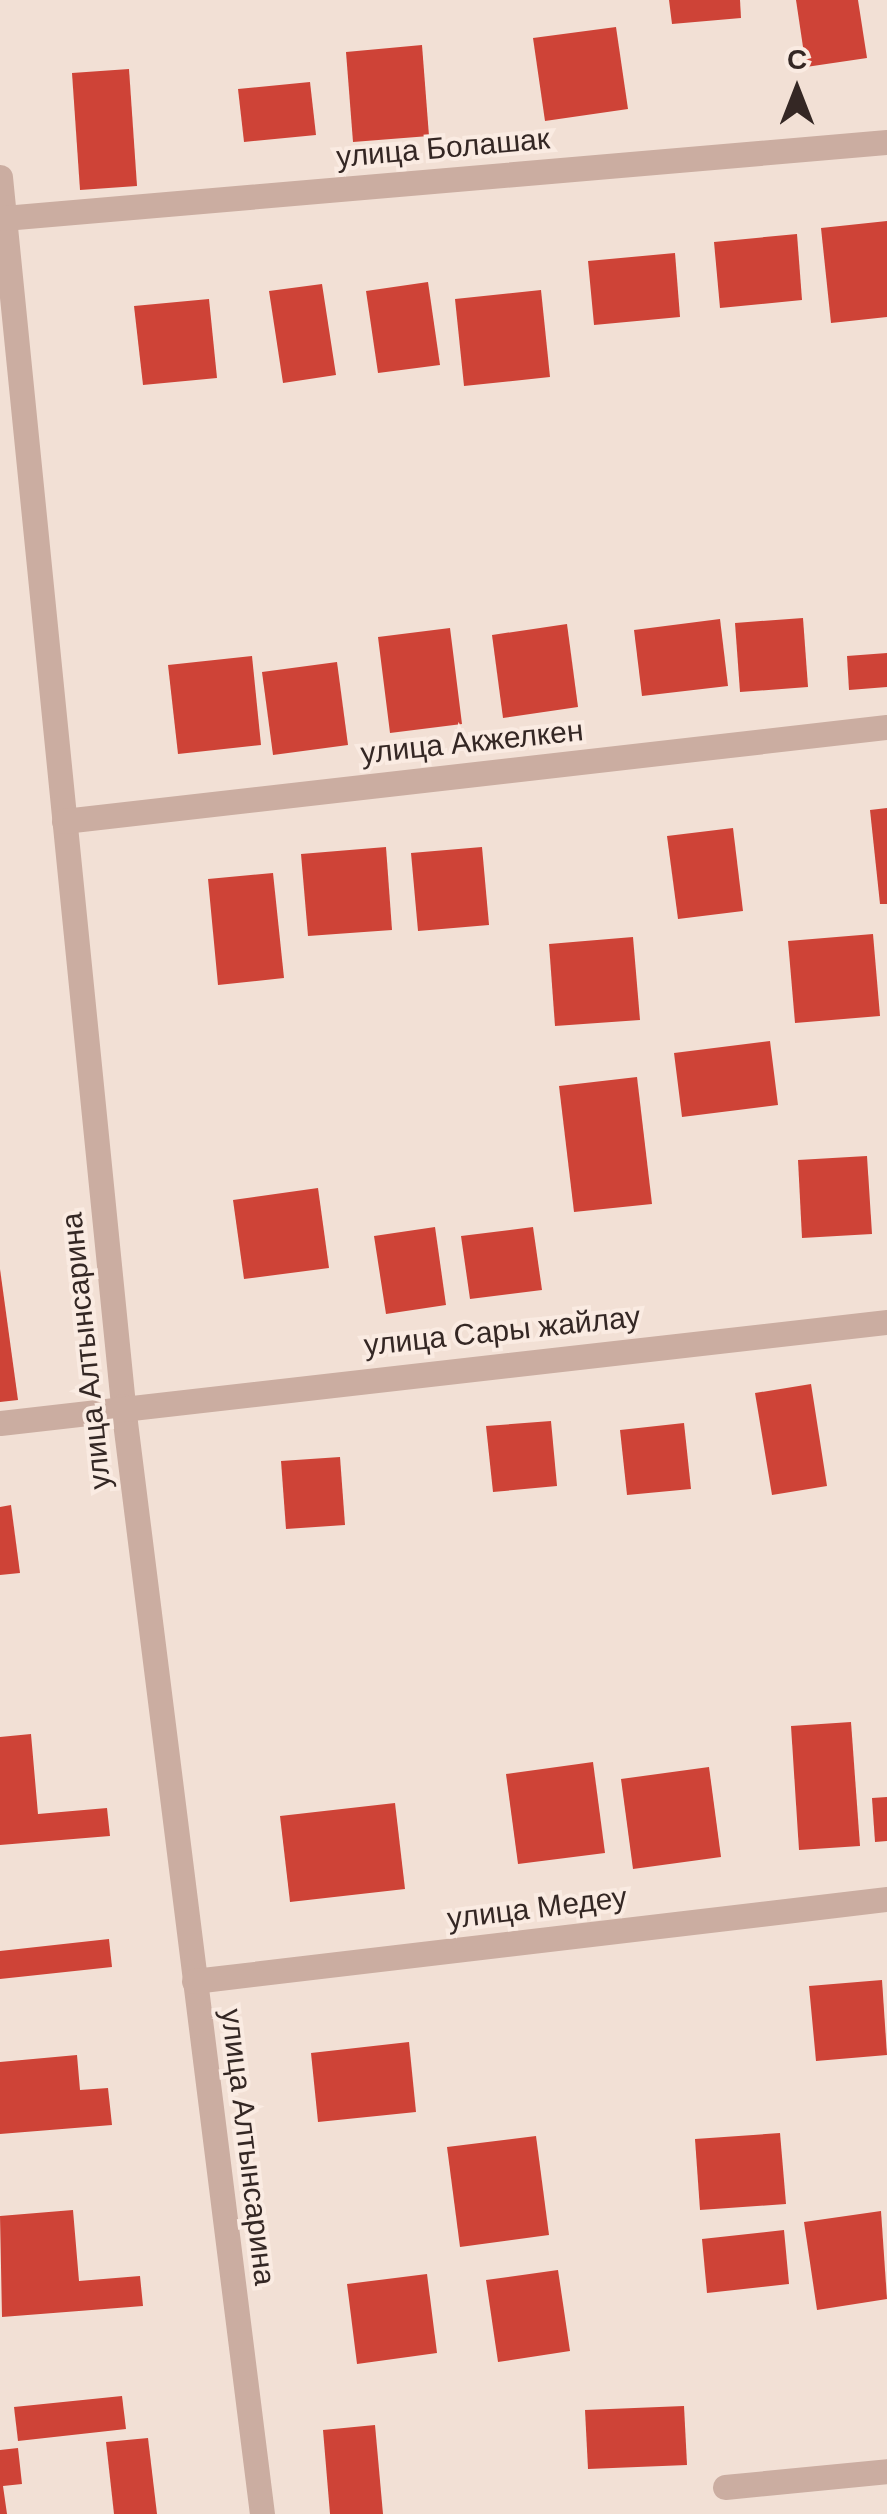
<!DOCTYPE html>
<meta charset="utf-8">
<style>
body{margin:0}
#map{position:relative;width:887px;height:2514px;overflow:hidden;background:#f2e0d5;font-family:"DM Sans",sans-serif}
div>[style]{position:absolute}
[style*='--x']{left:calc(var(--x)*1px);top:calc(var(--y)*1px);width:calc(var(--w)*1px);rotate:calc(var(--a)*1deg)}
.building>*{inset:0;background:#ce4337}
.minor>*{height:25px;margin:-12.5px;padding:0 12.5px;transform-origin:12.5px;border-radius:12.5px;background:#cbada1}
span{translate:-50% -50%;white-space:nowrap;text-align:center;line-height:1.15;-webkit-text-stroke:8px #faebe2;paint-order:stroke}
.street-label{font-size:30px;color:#342724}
.north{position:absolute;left:747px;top:40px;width:100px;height:100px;-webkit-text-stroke:8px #faebe2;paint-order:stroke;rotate:0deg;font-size:28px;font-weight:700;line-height:40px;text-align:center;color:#342724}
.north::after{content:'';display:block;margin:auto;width:35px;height:45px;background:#342724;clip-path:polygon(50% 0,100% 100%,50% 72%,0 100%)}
</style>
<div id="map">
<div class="building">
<div style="clip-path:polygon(669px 0,740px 0,741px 18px,672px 24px)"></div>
<div style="clip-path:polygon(796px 0,858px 0,867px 58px,806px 67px)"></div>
<div style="clip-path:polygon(616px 27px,628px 109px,545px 121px,533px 38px)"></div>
<div style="clip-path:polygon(422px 45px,429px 136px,353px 142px,346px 52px)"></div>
<div style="clip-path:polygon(129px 69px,137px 186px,80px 190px,72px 73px)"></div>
<div style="clip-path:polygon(310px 82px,316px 135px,244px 142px,238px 89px)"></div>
<div style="clip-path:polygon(887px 221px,887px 317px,831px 323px,821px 228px)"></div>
<div style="clip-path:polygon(797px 234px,802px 300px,720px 308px,714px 242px)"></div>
<div style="clip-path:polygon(675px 253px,680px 317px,594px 325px,588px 261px)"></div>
<div style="clip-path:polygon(428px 282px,440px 365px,378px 373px,366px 291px)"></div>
<div style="clip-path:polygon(322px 284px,336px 375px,283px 383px,269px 291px)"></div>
<div style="clip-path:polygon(541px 290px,550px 377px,464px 386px,455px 299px)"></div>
<div style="clip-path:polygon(209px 299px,217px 378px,143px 385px,134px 306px)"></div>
<div style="clip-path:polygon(803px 618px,808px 687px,740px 692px,735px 623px)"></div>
<div style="clip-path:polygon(720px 619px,728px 686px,642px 696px,634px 630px)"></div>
<div style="clip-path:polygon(567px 624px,578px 707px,503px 718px,492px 635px)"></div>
<div style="clip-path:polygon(450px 628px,462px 724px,390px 733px,378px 637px)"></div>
<div style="clip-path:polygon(887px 653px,887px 687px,849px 690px,847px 656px)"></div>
<div style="clip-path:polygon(252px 656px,261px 745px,178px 754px,168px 665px)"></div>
<div style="clip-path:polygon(337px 662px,348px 745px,273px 755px,262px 672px)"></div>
<div style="clip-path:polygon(887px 808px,887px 904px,880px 904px,870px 810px)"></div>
<div style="clip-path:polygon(733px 828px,743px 911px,678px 919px,667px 836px)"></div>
<div style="clip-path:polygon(386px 847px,392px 930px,308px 936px,301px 854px)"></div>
<div style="clip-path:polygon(482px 847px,489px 925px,418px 931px,411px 853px)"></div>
<div style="clip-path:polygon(273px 873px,284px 978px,218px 985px,208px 879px)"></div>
<div style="clip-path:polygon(873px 934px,880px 1016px,795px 1023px,788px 941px)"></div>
<div style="clip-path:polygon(633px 937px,640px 1020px,555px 1026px,549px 944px)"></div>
<div style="clip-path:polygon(770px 1041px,778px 1105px,682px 1117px,674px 1053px)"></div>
<div style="clip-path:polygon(637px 1077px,652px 1204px,574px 1212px,559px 1086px)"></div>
<div style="clip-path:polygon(867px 1156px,872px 1234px,802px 1238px,798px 1160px)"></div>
<div style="clip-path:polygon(318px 1188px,329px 1268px,244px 1279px,233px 1200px)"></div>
<div style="clip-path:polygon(435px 1227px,446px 1305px,386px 1314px,374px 1236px)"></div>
<div style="clip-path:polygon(533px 1227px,542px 1290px,470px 1299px,461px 1236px)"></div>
<div style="clip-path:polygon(0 1269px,18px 1400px,0 1402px)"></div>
<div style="clip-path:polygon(811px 1384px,827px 1486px,772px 1495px,755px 1393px)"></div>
<div style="clip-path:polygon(551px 1421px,557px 1486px,493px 1492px,486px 1426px)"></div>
<div style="clip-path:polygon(684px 1423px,691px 1489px,627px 1495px,620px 1430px)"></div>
<div style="clip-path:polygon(340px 1457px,345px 1525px,286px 1529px,281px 1461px)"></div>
<div style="clip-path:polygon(11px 1505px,20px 1573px,0 1575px,0 1507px)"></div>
<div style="clip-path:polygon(851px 1722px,860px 1846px,799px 1850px,791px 1726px)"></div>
<div style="clip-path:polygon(31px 1734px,38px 1814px,107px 1808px,110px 1836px,0 1845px,0 1737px)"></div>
<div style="clip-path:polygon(593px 1762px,605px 1853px,518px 1864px,506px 1774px)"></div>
<div style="clip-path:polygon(709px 1767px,721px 1857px,633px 1869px,621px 1779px)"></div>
<div style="clip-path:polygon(887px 1797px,887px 1841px,875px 1842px,872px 1798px)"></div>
<div style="clip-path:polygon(395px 1803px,405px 1889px,290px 1902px,280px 1816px)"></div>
<div style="clip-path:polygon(109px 1939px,112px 1967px,0 1979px,0 1951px)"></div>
<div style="clip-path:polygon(882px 1980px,887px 2055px,816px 2061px,809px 1986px)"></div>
<div style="clip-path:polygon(409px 2042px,416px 2112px,318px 2122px,311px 2053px)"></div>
<div style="clip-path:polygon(77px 2055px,80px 2090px,108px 2088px,112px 2125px,0 2134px,0 2062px)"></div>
<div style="clip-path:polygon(780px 2133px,786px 2204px,700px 2210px,695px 2139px)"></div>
<div style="clip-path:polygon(536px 2136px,549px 2235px,460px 2247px,447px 2147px)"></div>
<div style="clip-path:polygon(73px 2210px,79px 2281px,140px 2276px,143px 2306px,2px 2317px,0 2216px)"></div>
<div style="clip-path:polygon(881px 2211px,887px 2299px,817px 2310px,804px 2222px)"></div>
<div style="clip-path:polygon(784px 2230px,789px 2284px,707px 2293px,702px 2239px)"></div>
<div style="clip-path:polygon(558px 2270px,570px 2351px,498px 2362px,486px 2280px)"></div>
<div style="clip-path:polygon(427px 2274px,437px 2353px,357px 2364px,347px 2284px)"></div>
<div style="clip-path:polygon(122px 2396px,126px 2429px,18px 2441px,14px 2407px)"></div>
<div style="clip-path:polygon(684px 2406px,687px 2465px,588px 2469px,585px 2410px)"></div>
<div style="clip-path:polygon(375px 2425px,383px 2514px,330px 2514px,323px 2430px)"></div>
<div style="clip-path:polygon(148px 2438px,157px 2514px,114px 2514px,106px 2442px)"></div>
<div style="clip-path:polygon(18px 2448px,22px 2484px,3px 2486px,7px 2514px,0 2514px,0 2450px)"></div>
</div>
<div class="minor">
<div style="--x:0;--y:177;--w:1235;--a:84.28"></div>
<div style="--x:123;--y:1406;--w:1117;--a:82.85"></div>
<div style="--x:4;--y:218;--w:886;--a:-4.92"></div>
<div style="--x:64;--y:821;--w:828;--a:-6.52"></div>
<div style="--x:0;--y:1423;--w:893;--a:-6.5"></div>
<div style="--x:194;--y:1981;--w:698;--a:-6.75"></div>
<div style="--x:725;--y:2487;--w:163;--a:-5.6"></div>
</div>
<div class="street-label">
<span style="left:443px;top:148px;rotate:-5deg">улица Болашак</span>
<span style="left:472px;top:742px;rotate:-6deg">улица Акжелкен</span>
<span style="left:502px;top:1331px;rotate:-6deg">улица Сары жайлау</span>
<span style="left:86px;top:1351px;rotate:-96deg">улица Алтынсарина</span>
<span style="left:537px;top:1908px;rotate:-7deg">улица Медеу</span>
<span style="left:248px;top:2147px;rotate:83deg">улица Алтынсарина</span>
</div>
<div class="north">С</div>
</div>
